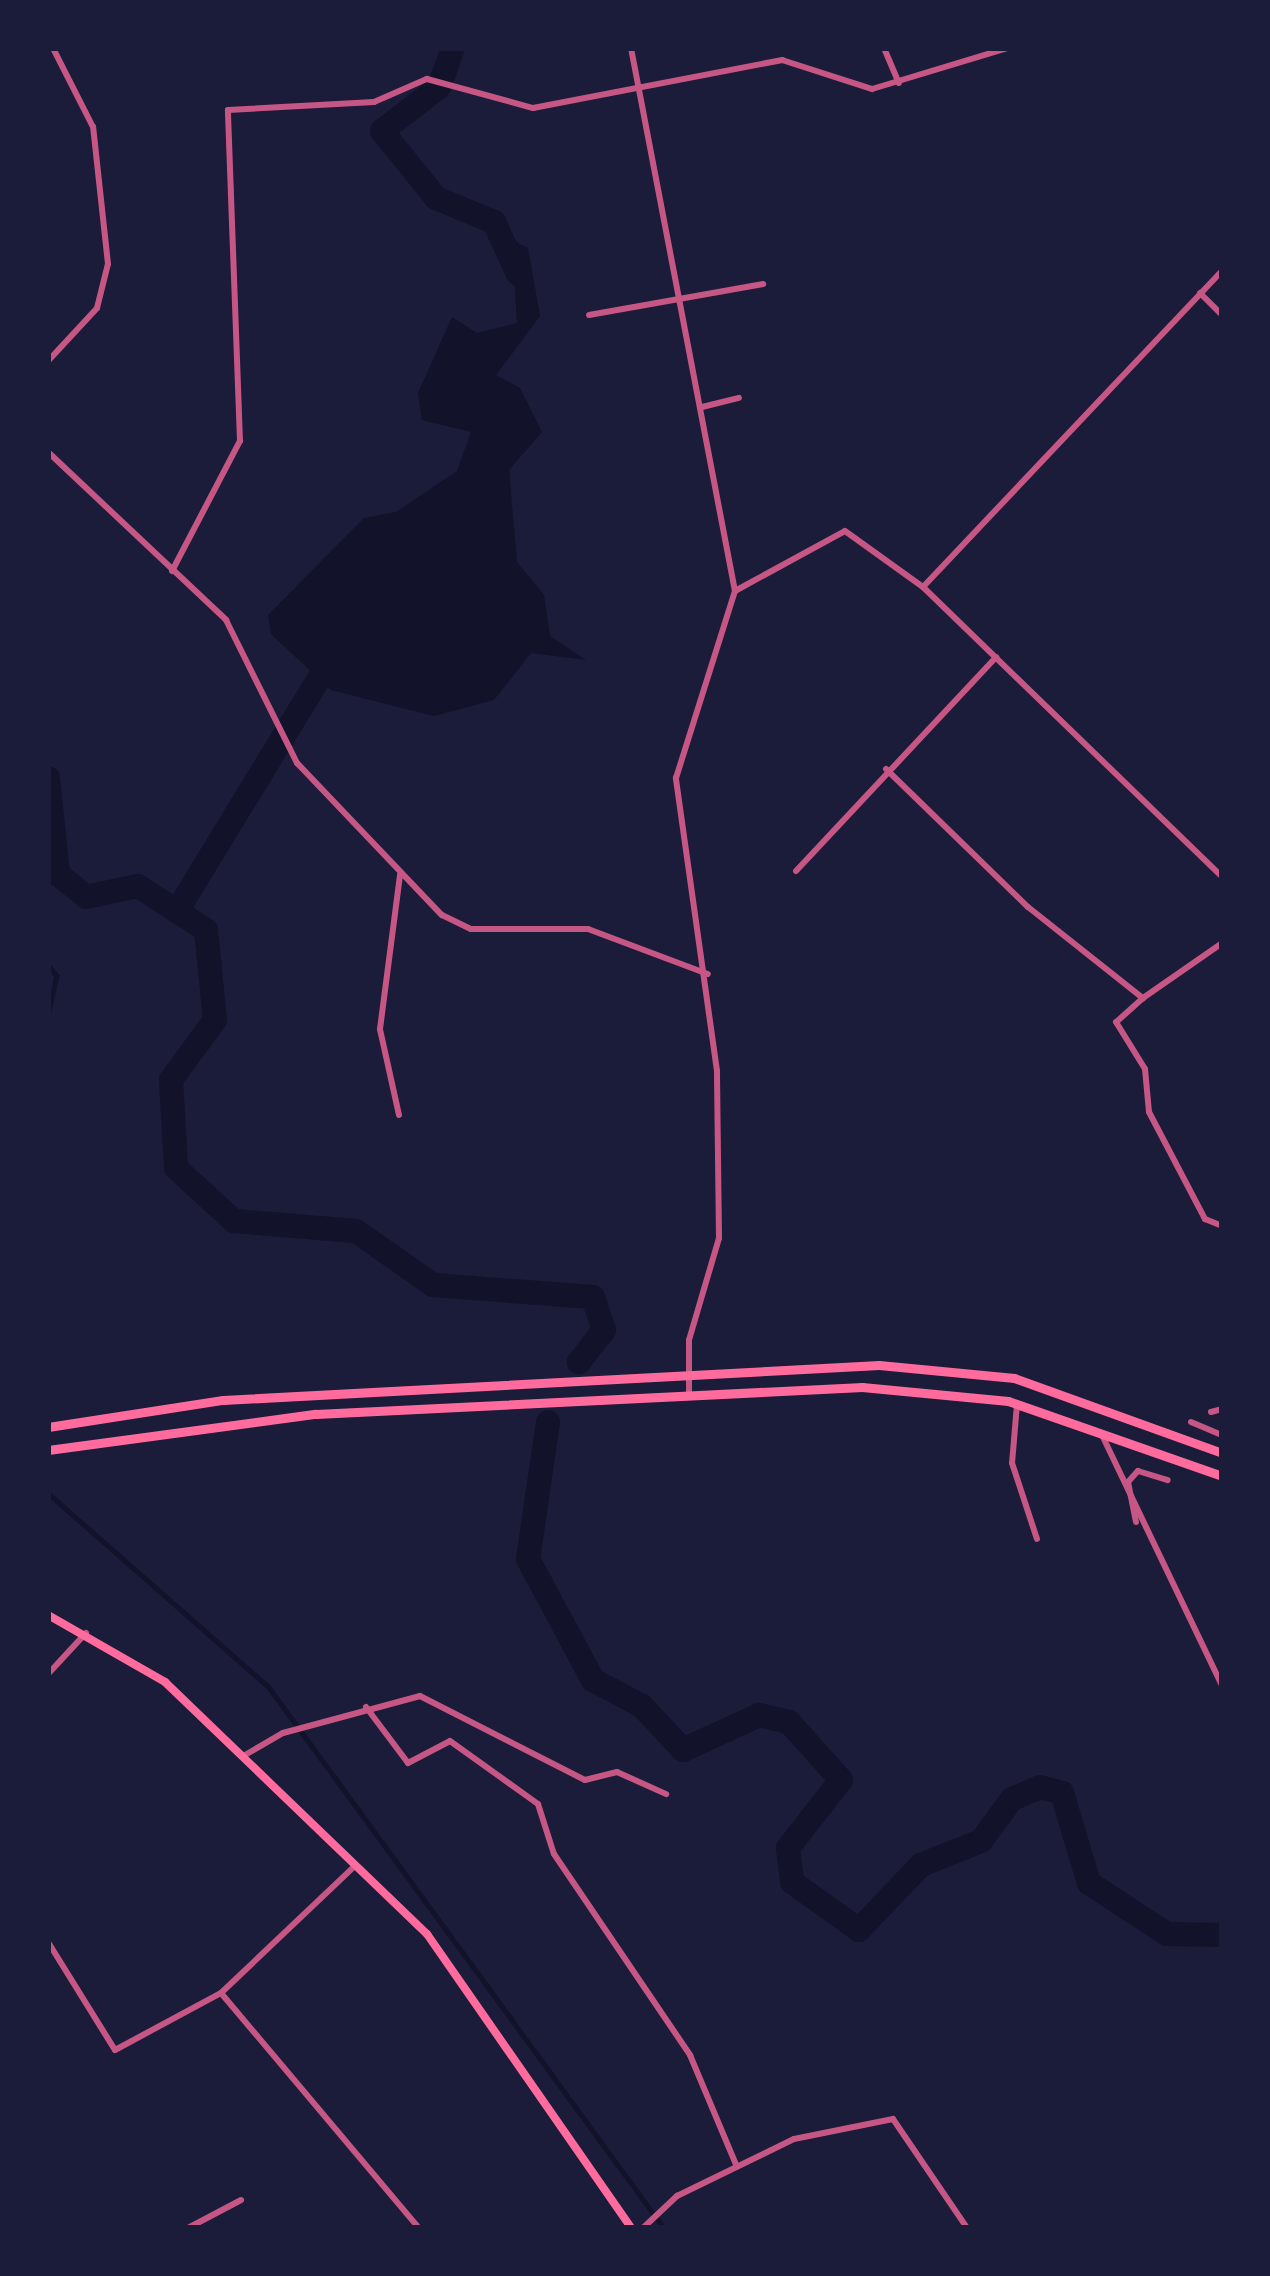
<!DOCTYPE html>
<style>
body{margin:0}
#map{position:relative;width:1270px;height:2276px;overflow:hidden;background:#1b1b3a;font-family:Inter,sans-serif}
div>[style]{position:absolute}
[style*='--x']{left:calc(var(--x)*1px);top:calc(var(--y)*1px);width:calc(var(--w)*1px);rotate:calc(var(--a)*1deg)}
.water>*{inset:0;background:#12122b}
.stream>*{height:4.5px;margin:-2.25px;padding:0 2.25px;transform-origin:2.25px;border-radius:2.25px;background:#12122b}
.river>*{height:24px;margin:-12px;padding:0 12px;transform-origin:12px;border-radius:12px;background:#12122b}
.minor>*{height:6px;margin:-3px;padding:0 3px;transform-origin:3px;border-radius:3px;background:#c65784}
.secondary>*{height:8px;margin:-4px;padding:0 4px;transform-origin:4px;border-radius:4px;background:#ff6b9d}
.trunk>*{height:9px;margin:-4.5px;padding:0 4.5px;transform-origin:4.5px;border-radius:4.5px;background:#ff6b9d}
span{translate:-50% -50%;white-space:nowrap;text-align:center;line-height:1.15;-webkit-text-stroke:9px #1b1b3a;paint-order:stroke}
.frame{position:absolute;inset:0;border:51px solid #1b1b3a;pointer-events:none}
</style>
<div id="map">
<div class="water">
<div style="clip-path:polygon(512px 240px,528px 248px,540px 316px,496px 375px,520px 388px,542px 432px,509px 470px,517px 562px,544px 595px,550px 636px,586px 660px,531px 653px,494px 700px,434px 716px,331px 690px,271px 634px,268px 615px,364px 518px,396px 512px,457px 471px,471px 432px,422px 420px,418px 393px,452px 317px,477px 333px,517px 323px)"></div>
</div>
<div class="stream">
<div style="--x:48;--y:965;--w:14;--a:51"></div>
<div style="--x:57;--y:976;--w:40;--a:103"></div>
<div style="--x:48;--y:1493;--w:293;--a:41.3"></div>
<div style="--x:268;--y:1686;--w:671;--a:53.85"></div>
</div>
<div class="river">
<div style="--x:453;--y:48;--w:41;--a:109.7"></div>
<div style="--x:439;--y:87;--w:72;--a:142.3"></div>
<div style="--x:382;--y:131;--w:86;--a:51.1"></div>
<div style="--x:436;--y:198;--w:63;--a:22.5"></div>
<div style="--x:494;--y:222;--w:57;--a:65.2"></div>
<div style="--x:48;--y:778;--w:97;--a:84.1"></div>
<div style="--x:58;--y:874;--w:36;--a:39"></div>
<div style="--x:86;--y:897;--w:53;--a:-11.9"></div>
<div style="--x:138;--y:886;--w:81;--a:32.9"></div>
<div style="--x:206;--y:930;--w:90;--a:84.3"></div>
<div style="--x:215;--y:1020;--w:74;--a:126.3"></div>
<div style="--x:171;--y:1080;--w:88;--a:86.7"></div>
<div style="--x:176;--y:1168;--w:79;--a:42.4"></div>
<div style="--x:234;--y:1221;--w:122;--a:4.7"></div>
<div style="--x:356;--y:1231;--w:94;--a:35"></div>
<div style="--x:433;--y:1285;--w:160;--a:4.3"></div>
<div style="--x:593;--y:1297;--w:35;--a:72"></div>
<div style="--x:604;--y:1330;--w:41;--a:128"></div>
<div style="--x:177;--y:911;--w:286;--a:-58.6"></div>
<div style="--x:326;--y:667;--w:17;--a:-28"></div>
<div style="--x:548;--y:1422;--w:138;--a:98.3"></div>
<div style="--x:528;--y:1559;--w:137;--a:61.8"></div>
<div style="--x:593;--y:1680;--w:55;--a:28"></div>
<div style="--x:642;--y:1706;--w:60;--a:47"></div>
<div style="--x:683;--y:1750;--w:84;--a:-24.7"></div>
<div style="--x:759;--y:1715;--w:31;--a:13"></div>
<div style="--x:789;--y:1722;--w:78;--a:48.1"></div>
<div style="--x:841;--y:1780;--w:86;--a:127.9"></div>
<div style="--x:788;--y:1848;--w:34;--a:83"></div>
<div style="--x:792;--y:1882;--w:82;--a:35.6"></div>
<div style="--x:859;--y:1930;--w:90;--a:-46.4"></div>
<div style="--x:921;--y:1865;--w:65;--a:-21.8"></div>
<div style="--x:981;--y:1841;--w:52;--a:-53.6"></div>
<div style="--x:1012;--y:1799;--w:30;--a:-23"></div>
<div style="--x:1040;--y:1787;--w:23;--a:15"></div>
<div style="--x:1062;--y:1793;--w:94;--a:73.3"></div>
<div style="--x:1089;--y:1883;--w:93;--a:33.2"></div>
<div style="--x:1167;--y:1934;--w:55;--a:1"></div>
</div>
<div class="minor">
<div style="--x:631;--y:48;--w:553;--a:79.16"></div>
<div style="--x:884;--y:48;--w:38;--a:67"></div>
<div style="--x:1200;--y:293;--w:31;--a:45"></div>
<div style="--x:589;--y:315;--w:177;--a:-10.1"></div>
<div style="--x:48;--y:361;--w:72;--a:-47.2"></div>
<div style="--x:97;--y:308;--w:45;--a:-76"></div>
<div style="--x:108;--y:264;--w:138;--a:-96.2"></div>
<div style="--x:93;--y:127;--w:89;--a:-116.9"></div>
<div style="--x:702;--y:407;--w:38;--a:-14"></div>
<div style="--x:48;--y:452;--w:245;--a:43.3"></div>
<div style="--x:226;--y:620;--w:160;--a:63.6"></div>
<div style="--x:297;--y:763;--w:210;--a:46.4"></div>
<div style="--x:442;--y:915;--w:32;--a:26"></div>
<div style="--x:471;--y:929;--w:117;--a:0"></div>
<div style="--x:588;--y:929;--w:128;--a:20.6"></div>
<div style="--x:172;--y:571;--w:147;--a:-62.4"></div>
<div style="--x:240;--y:441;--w:331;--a:-92.1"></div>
<div style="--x:228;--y:110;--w:146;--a:-3.1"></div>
<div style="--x:374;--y:102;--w:58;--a:-23.5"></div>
<div style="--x:427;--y:79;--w:110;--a:15.3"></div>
<div style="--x:533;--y:108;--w:254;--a:-10.9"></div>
<div style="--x:782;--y:60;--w:95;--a:17.9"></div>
<div style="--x:872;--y:89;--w:142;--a:-16.8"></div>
<div style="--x:923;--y:587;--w:435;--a:-46.6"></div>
<div style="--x:886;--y:769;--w:198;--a:44.2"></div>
<div style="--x:1028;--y:907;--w:147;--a:38.4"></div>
<div style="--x:1143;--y:998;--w:96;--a:-34.8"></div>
<div style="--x:796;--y:871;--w:293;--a:-46.9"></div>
<div style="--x:1143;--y:998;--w:36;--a:138"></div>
<div style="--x:1116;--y:1022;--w:55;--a:58.3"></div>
<div style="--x:1145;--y:1069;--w:43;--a:84.7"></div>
<div style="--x:1149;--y:1112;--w:121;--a:62.4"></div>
<div style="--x:1205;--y:1219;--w:18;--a:22"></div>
<div style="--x:399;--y:1115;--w:88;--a:-102.5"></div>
<div style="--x:380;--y:1029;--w:156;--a:-82.6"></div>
<div style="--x:689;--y:1395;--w:55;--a:-90"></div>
<div style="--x:689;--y:1340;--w:106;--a:-73.6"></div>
<div style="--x:719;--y:1238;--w:167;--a:-90.7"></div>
<div style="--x:717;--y:1071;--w:296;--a:-98"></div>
<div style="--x:676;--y:778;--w:196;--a:-72.5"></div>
<div style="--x:735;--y:591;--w:125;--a:-28.6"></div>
<div style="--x:845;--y:531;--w:96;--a:35.7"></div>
<div style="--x:923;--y:587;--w:417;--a:44.1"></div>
<div style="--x:1017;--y:1404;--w:59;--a:94.8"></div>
<div style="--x:1012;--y:1463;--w:80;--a:71.8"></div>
<div style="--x:1211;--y:1412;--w:11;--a:-15"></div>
<div style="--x:1191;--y:1422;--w:34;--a:23"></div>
<div style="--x:1101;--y:1433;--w:280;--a:64.4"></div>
<div style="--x:1136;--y:1522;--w:41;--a:-101.3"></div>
<div style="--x:1128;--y:1482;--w:15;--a:-48"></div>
<div style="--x:1138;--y:1471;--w:31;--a:17"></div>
<div style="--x:48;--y:1674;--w:56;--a:-47.2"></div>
<div style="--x:366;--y:1707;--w:70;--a:53.1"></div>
<div style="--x:408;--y:1763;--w:47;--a:-27.6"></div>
<div style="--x:450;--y:1741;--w:108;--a:35.6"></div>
<div style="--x:538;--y:1804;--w:52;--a:72.3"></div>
<div style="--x:554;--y:1854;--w:243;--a:55.9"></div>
<div style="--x:690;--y:2055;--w:121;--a:67.2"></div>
<div style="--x:245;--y:1755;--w:44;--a:-30.1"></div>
<div style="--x:283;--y:1733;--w:142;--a:-15.1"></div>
<div style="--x:420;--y:1696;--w:185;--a:27"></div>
<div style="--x:585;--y:1780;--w:33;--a:-14"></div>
<div style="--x:617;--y:1772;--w:54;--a:24.2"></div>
<div style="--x:48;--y:1942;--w:127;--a:58.2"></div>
<div style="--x:115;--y:2050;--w:120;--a:-28.3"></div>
<div style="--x:221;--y:1993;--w:185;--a:-43.5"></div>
<div style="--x:221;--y:1993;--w:307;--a:49.9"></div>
<div style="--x:188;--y:2228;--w:60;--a:-27.8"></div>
<div style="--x:643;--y:2228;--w:47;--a:-43.3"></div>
<div style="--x:677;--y:2196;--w:130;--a:-26"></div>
<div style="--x:794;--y:2139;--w:101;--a:-11.4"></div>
<div style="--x:893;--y:2119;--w:132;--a:55.8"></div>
</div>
<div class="secondary">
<div style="--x:48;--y:1615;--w:135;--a:29.8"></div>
<div style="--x:165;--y:1682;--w:364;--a:43.9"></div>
<div style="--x:427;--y:1934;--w:358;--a:55.2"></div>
</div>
<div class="trunk">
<div style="--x:48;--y:1427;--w:177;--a:-8.8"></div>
<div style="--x:223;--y:1400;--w:657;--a:-3.05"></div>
<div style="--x:879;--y:1365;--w:136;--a:5.5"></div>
<div style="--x:1014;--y:1378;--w:221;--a:19.8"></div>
<div style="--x:48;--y:1450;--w:270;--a:-7.7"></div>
<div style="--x:316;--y:1414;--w:547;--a:-2.83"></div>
<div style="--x:862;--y:1387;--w:147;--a:5.5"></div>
<div style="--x:1008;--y:1401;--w:227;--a:19.3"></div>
</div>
<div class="frame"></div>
</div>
